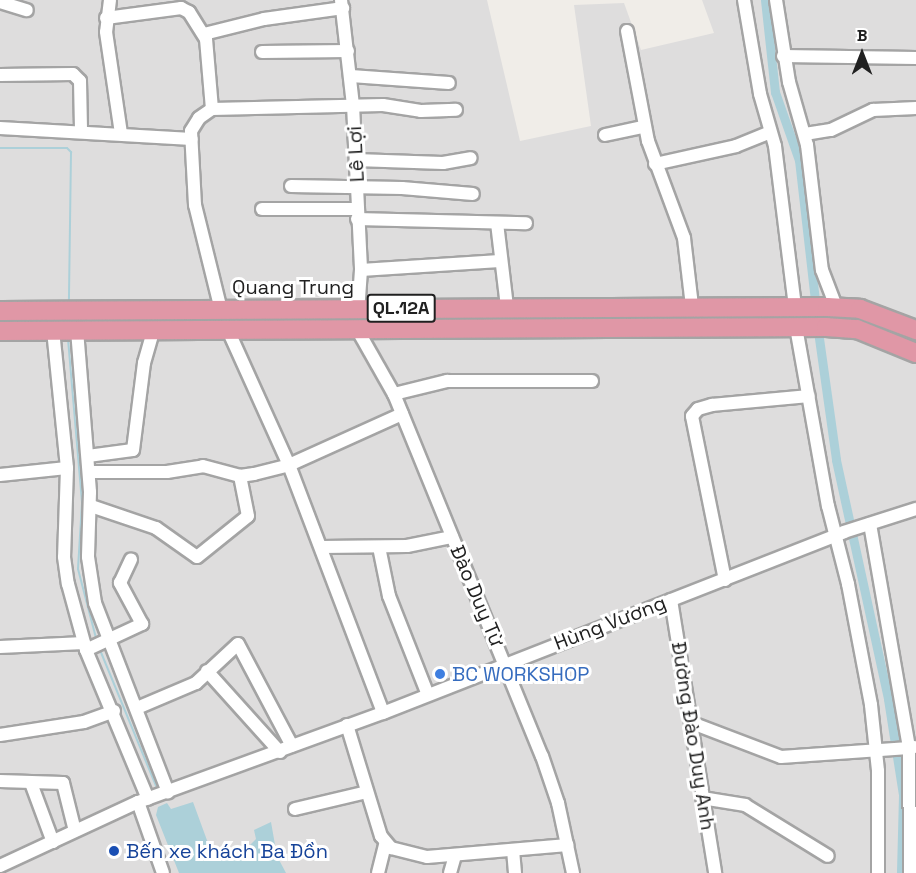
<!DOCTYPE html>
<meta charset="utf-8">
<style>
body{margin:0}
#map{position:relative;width:916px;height:873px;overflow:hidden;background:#f0ede8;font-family:"Space Grotesk",sans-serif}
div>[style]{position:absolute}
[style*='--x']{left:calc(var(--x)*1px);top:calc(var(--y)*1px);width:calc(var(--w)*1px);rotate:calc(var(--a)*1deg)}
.residential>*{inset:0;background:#dedddd}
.water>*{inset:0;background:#acd0d9}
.stream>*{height:2px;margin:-1px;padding:0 1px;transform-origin:1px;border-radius:1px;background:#acd0d9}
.canal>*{height:9px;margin:-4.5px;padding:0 4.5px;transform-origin:4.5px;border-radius:4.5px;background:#acd0d9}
.roads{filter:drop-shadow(2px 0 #a4a4a4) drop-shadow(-2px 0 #a4a4a4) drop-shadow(0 2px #a4a4a4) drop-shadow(0 -2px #a4a4a4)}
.minor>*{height:12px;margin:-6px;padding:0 6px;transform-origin:6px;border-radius:6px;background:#fff}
.highway>*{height:18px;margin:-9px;padding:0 9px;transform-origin:9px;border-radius:9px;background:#e097a6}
.dots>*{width:16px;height:16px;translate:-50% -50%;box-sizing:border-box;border:3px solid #fff;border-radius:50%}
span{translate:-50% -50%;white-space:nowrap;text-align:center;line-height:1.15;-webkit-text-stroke:6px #fff;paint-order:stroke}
.shield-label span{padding:2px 4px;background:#fff;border:2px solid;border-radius:4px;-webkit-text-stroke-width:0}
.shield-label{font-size:18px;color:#202020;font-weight:700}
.street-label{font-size:20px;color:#202020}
.shop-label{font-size:20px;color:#366cbe}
.left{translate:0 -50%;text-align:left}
.transit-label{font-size:20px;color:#164399}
.north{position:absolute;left:832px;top:24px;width:60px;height:60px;-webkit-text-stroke:4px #fff;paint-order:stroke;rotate:0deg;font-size:16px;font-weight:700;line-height:24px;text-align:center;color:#202020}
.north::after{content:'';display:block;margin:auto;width:21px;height:27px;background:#202020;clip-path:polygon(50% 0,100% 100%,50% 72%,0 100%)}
</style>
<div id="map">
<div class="residential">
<div style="clip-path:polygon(0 0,487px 0,520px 141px,591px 126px,574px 5px,624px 3px,641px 50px,714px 33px,702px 0,916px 0,916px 873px,0 873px)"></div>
</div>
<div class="water">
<div style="clip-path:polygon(193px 802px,208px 843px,223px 854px,236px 855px,246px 849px,256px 839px,254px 830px,271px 822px,277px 856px,286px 873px,179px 873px,156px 815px,158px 807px,167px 803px,171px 809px)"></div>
</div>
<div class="stream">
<div style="--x:0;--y:148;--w:67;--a:0"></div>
<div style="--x:67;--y:148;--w:6;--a:45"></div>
<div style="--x:71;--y:152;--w:152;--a:90.8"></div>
<div style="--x:68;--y:339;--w:165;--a:85.1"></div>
<div style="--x:82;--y:503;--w:66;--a:93.5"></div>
<div style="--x:78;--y:569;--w:75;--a:75.4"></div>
<div style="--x:100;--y:650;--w:147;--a:67.6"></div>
</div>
<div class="canal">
<div style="--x:765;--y:0;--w:93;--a:83.8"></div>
<div style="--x:775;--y:92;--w:72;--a:70.6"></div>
<div style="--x:799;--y:160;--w:151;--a:83.5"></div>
<div style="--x:817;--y:324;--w:137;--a:82"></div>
<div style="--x:836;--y:460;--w:245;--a:77.7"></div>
<div style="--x:888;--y:699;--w:97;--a:81.1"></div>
<div style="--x:903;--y:795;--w:78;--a:91.5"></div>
</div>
<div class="roads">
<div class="minor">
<div style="--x:110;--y:0;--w:32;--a:97"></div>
<div style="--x:106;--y:32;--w:103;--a:81.6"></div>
<div style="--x:341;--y:0;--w:106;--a:83.5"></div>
<div style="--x:353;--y:105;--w:165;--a:87.2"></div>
<div style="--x:361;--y:270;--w:39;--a:94"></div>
<div style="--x:744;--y:0;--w:95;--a:80.3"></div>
<div style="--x:760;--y:94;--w:54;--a:73.9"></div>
<div style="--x:775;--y:146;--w:162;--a:82.9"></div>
<div style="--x:776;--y:0;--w:83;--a:81"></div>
<div style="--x:789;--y:82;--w:66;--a:74.1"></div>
<div style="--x:807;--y:145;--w:126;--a:83.2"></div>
<div style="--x:822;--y:270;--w:40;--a:69"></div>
<div style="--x:0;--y:2;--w:28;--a:17"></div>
<div style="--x:106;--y:18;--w:76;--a:-7.6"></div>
<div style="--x:181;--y:8;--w:9;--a:27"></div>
<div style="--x:189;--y:12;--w:32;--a:58"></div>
<div style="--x:206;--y:39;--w:70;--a:85.1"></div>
<div style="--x:627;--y:31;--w:112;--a:79.2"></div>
<div style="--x:648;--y:141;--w:103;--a:69.6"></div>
<div style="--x:684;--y:238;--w:68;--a:83.3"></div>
<div style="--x:204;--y:34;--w:62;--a:-14"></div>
<div style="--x:264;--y:19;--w:80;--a:-7.9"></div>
<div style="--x:262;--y:52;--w:86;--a:-0.7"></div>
<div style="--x:783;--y:56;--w:133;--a:0.9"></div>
<div style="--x:0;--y:75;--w:73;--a:-0.8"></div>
<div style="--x:73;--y:74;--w:10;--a:45"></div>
<div style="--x:80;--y:81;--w:49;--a:88.8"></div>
<div style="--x:351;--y:76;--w:98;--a:4.1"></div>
<div style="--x:0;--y:128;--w:192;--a:3.3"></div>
<div style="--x:805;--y:134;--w:26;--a:-9"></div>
<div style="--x:831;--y:130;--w:47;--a:-25.5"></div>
<div style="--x:873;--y:110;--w:43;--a:-2.7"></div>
<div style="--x:605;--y:135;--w:40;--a:-12"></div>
<div style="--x:356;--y:160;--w:87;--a:2"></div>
<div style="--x:443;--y:163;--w:28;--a:-10"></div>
<div style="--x:655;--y:164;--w:83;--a:-12.5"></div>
<div style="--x:736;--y:146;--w:37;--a:-22"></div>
<div style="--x:291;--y:186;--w:111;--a:1"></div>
<div style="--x:402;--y:188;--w:71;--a:4.8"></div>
<div style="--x:262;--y:209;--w:96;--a:0"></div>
<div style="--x:357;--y:219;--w:169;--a:1.4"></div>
<div style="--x:497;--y:223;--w:85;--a:83.2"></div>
<div style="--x:361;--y:270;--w:139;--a:-3.7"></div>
<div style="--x:221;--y:310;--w:108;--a:-103.9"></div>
<div style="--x:195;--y:205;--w:74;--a:-93.1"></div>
<div style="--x:191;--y:131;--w:15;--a:-58"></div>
<div style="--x:199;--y:118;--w:16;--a:-35"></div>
<div style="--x:212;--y:109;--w:171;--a:-1.3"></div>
<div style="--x:383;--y:105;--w:38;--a:9"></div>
<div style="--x:421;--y:111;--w:35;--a:-2"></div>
<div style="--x:796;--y:327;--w:182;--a:79.9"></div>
<div style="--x:828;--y:506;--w:81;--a:75.6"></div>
<div style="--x:848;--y:584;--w:123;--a:79.2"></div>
<div style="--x:871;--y:705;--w:66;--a:83.9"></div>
<div style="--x:878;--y:771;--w:102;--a:90"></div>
<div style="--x:357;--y:329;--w:75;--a:60.4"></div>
<div style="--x:394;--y:394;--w:391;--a:67.8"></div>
<div style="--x:542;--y:756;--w:50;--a:71.2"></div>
<div style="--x:558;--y:803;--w:72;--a:77.9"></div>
<div style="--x:53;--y:330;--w:139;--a:84.2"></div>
<div style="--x:67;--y:468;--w:89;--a:91.9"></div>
<div style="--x:64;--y:557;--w:27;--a:82"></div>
<div style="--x:68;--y:584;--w:68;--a:74.7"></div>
<div style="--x:86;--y:650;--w:161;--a:67.4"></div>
<div style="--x:77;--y:330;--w:163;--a:85.4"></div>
<div style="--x:90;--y:492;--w:65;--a:91.8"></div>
<div style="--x:88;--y:557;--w:47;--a:81.3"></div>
<div style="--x:95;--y:603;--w:203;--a:68.9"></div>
<div style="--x:228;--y:330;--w:148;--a:65.7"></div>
<div style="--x:289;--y:465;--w:265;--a:69.2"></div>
<div style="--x:394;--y:394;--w:55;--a:-13.8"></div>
<div style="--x:447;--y:381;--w:145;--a:0"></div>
<div style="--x:88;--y:456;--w:45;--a:-7.6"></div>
<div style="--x:133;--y:450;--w:88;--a:-82.8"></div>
<div style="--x:144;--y:363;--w:33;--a:-74"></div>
<div style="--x:89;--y:472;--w:78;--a:0"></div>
<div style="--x:167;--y:472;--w:36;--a:-9"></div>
<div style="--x:203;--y:466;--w:38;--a:15"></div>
<div style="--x:240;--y:476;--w:14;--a:-8"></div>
<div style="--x:254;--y:474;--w:36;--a:-14"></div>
<div style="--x:289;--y:465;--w:124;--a:-24.3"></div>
<div style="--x:0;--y:475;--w:67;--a:-6"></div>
<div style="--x:91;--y:506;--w:69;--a:18.7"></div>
<div style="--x:156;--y:528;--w:50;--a:35.3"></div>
<div style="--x:197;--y:557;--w:65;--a:-38.8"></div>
<div style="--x:248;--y:516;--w:41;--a:-101.3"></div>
<div style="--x:870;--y:524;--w:227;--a:80.1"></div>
<div style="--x:909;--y:748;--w:5;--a:-11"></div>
<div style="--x:322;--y:547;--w:85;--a:-0.7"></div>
<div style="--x:407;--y:546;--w:46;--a:-11.3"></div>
<div style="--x:379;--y:547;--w:50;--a:78.5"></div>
<div style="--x:389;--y:596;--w:106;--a:68.5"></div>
<div style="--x:725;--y:580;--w:167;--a:-101.4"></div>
<div style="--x:692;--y:416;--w:9;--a:-49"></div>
<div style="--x:698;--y:409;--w:15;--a:-16"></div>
<div style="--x:712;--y:405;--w:97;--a:-5.3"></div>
<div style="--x:671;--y:600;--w:277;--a:80.8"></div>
<div style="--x:0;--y:647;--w:84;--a:-2.7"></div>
<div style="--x:86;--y:650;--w:62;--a:-24.9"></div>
<div style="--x:142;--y:624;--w:47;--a:-118.2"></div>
<div style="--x:120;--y:583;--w:26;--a:-65"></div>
<div style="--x:207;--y:671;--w:109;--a:48"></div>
<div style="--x:137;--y:708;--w:64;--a:-23"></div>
<div style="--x:196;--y:683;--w:57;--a:-42.9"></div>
<div style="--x:238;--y:644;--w:115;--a:62.1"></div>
<div style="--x:692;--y:723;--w:95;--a:20.9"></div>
<div style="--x:781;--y:757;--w:128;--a:-4"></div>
<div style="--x:909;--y:748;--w:125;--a:89.5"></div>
<div style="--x:347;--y:725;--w:116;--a:73"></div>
<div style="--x:381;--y:836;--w:16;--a:50"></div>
<div style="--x:391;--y:848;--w:37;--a:14"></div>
<div style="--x:427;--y:857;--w:141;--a:-4.9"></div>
<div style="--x:0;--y:735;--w:85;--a:-8.8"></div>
<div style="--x:84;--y:722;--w:32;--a:-20"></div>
<div style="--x:0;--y:781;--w:63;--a:1.8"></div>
<div style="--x:63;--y:783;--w:49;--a:76"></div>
<div style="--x:31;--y:783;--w:63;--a:69.6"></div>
<div style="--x:702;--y:798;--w:44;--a:9.2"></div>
<div style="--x:745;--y:805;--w:97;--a:31.6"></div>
<div style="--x:138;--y:802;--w:75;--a:70.6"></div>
<div style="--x:295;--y:809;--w:74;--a:-13.3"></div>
<div style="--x:513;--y:850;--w:23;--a:85"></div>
<div style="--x:0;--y:866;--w:152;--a:-24.9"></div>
<div style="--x:138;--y:802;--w:261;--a:-20"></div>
<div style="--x:383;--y:713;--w:495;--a:-21.4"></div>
<div style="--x:844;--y:532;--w:76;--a:-17.7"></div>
<div style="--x:378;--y:873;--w:30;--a:-76"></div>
<div style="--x:450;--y:873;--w:18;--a:-74"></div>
</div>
<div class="highway">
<div style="--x:0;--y:311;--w:827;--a:-0.28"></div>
<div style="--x:827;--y:307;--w:33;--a:3"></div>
<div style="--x:860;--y:309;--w:60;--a:20.6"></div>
<div style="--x:0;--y:331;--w:826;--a:-0.28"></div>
<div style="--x:826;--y:327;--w:31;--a:4"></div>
<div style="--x:857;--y:329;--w:64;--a:22.1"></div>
</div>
</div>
<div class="dots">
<div style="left:440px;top:674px;background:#3f7fe0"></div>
<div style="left:114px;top:851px;background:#1a4fb4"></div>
</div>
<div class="shield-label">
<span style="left:401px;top:308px">QL.12A</span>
</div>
<div class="street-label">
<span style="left:356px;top:154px;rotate:-93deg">Lê Lợi</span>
<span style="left:293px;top:287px">Quang Trung</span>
<span style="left:477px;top:596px;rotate:67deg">Đào Duy Từ</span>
<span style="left:610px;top:623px;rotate:-21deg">Hùng Vương</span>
<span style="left:693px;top:736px;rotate:81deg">Đường Đào Duy Anh</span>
</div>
<div class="shop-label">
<span class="left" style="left:452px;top:674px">BC WORKSHOP</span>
</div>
<div class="transit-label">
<span class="left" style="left:126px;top:851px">Bến xe khách Ba Đồn</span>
</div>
<div class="north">B</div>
</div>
